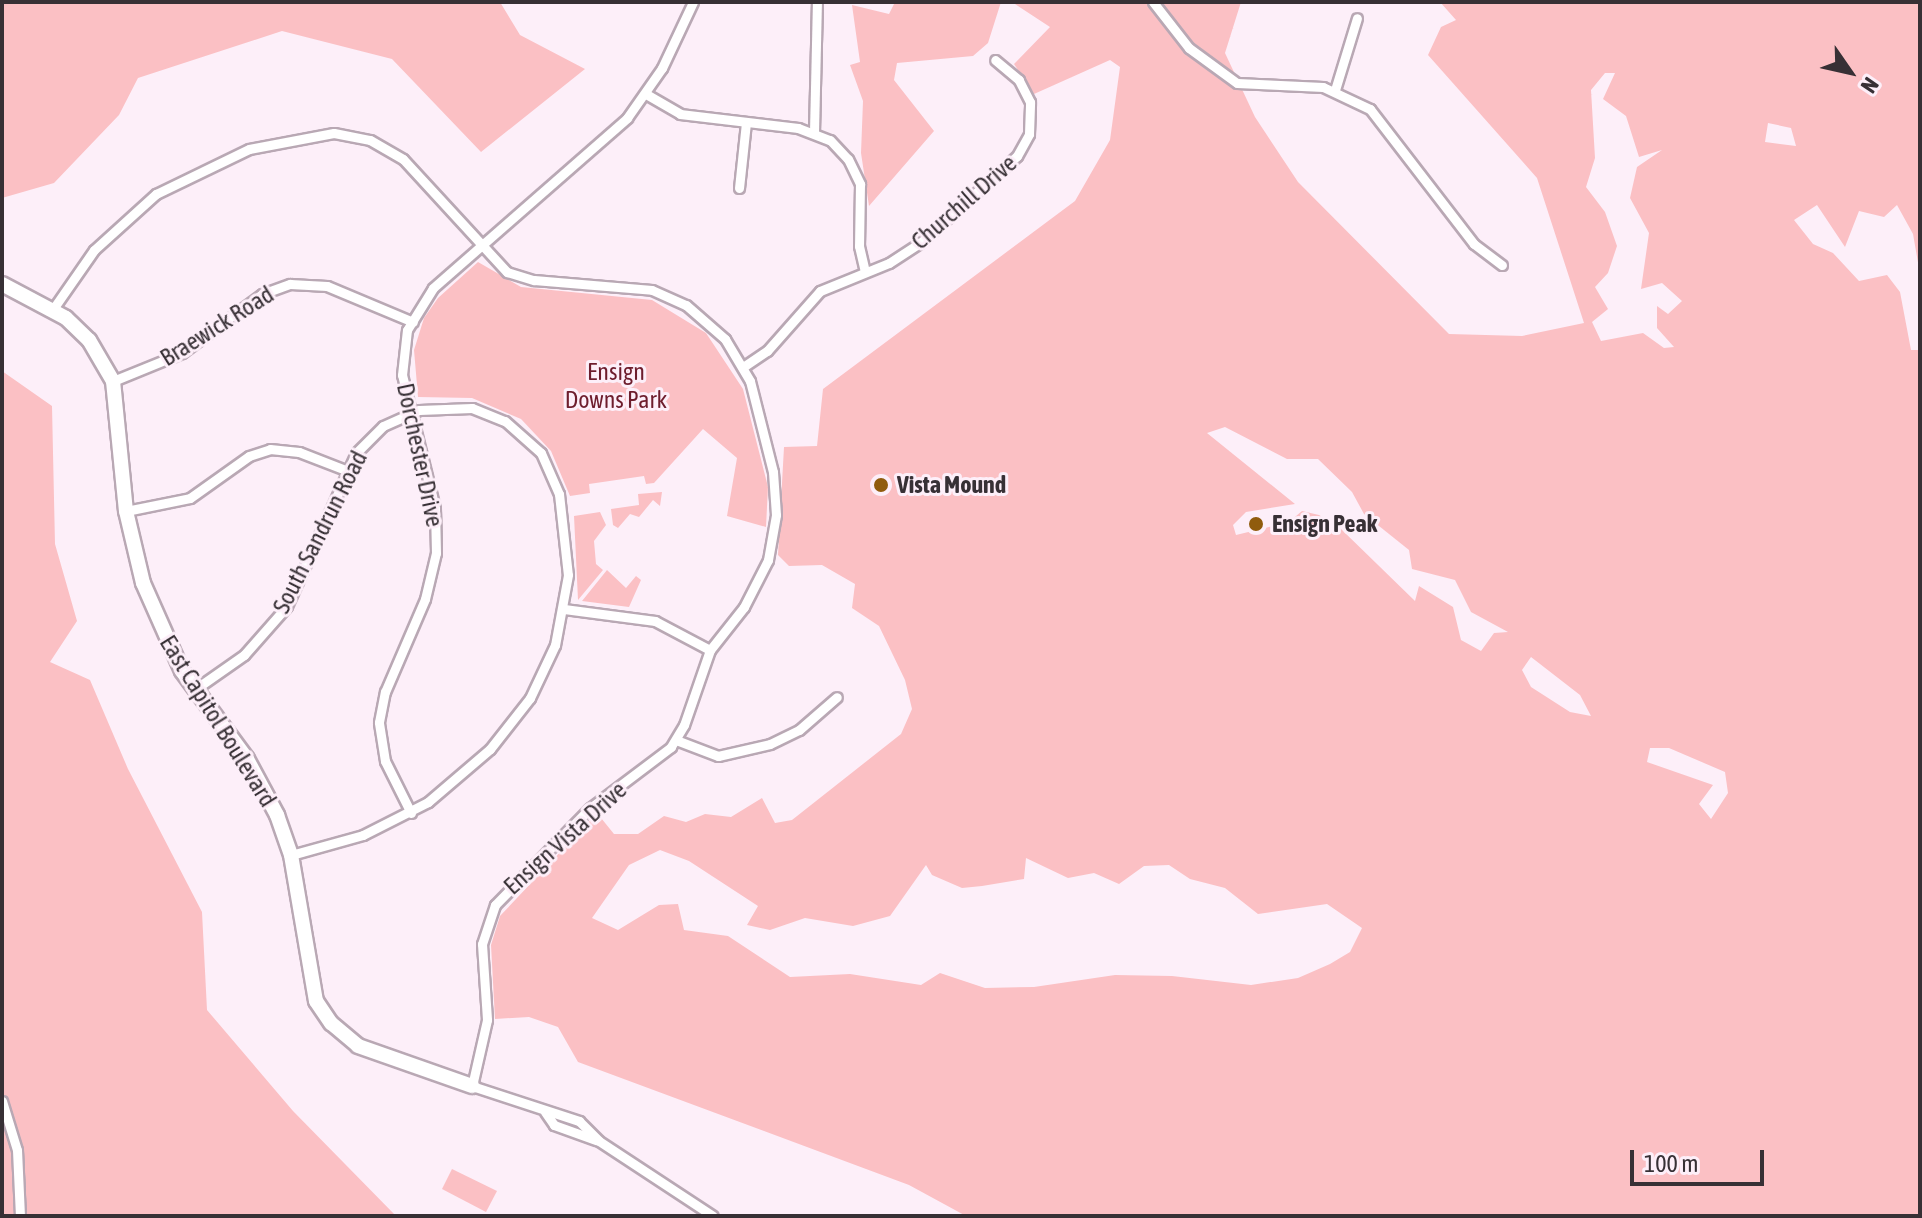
<!DOCTYPE html>
<style>
body{margin:0}
#map{position:relative;width:1922px;height:1218px;overflow:hidden;background:#fdeff9;font-family:"Asap Condensed",sans-serif}
div>[style]{position:absolute}
[style*='--x']{left:calc(var(--x)*1px);top:calc(var(--y)*1px);width:calc(var(--w)*1px);rotate:calc(var(--a)*1deg)}
.green>*{inset:0;background:#fbc0c4}
.roads{filter:drop-shadow(2px 0 #b9a8b4) drop-shadow(-2px 0 #b9a8b4) drop-shadow(0 2px #b9a8b4) drop-shadow(0 -2px #b9a8b4)}
.street>*{height:9px;margin:-4.5px;padding:0 4.5px;transform-origin:4.5px;border-radius:4.5px;background:#fff}
.secondary>*{height:14px;margin:-7px;padding:0 7px;transform-origin:7px;border-radius:7px;background:#fff}
.dots>*{width:22px;height:22px;translate:-50% -50%;box-sizing:border-box;border:4px solid #fdeff9;border-radius:50%}
span{translate:-50% -50%;white-space:nowrap;text-align:center;line-height:1.15;-webkit-text-stroke:6px #fdeff9;paint-order:stroke}
.street-label{font-size:24px;color:#373035}
.park-label{font-size:24px;color:#6e1d2d}
.poi-label{font-size:24px;color:#373035;font-weight:700}
.left{translate:0 -50%;text-align:left}
.frame{position:absolute;inset:0;border:4px solid #373035;pointer-events:none}
.north{position:absolute;left:1810px;top:32px;width:80px;height:80px;-webkit-text-stroke:6px #fdeff9;paint-order:stroke;rotate:124deg;font-size:22px;font-weight:700;line-height:32px;text-align:center;color:#373035}
.north::after{content:'';display:block;margin:auto;width:28px;height:36px;background:#373035;clip-path:polygon(50% 0,100% 100%,50% 72%,0 100%)}
.scale{position:absolute;left:1630px;top:1150px;width:134px;height:36px;box-sizing:border-box;border:4px solid #373035;border-top:0;padding-left:10px;font-size:24px;line-height:28px;white-space:nowrap;color:#373035;-webkit-text-stroke:6px #fdeff9;paint-order:stroke}
</style>
<div id="map">
<div class="green">
<div style="clip-path:polygon(2px 2px,500px 2px,520px 35px,585px 69px,481px 152px,392px 59px,282px 31px,138px 78px,119px 115px,54px 183px,2px 198px)"></div>
<div style="clip-path:polygon(895px 2px,1001px 2px,988px 43px,973px 56px,897px 63px,894px 80px,934px 131px,869px 206px,861px 153px,863px 101px,850px 65px,860px 62px,852px 5px,889px 14px)"></div>
<div style="clip-path:polygon(evenodd,1012px 2px,1241px 2px,1225px 53px,1255px 117px,1298px 182px,1449px 334px,1522px 336px,1584px 323px,1537px 178px,1428px 55px,1441px 27px,1456px 20px,1440px 2px,1920px 2px,1920px 274px,1913px 234px,1897px 205px,1884px 217px,1859px 211px,1845px 247px,1817px 205px,1794px 220px,1813px 244px,1833px 253px,1859px 281px,1887px 275px,1900px 292px,1911px 350px,1920px 350px,1920px 1216px,966px 1216px,909px 1185px,578px 1062px,558px 1027px,529px 1017px,495px 1019px,491px 945px,500px 916px,597px 813px,614px 834px,638px 834px,664px 816px,686px 822px,705px 814px,731px 817px,762px 798px,775px 823px,792px 820px,901px 734px,912px 709px,905px 680px,879px 626px,852px 608px,855px 584px,822px 565px,789px 566px,778px 555px,784px 447px,817px 446px,823px 389px,1075px 201px,1110px 140px,1120px 67px,1110px 60px,1034px 94px,1014px 64px,1050px 27px,1012px 2px,1605px 73px,1615px 73px,1603px 99px,1626px 116px,1639px 157px,1662px 150px,1637px 167px,1630px 198px,1649px 233px,1641px 289px,1662px 283px,1682px 301px,1668px 314px,1657px 306px,1657px 328px,1674px 347px,1664px 348px,1643px 333px,1601px 341px,1592px 322px,1608px 309px,1595px 287px,1608px 273px,1617px 246px,1605px 212px,1586px 187px,1595px 158px,1591px 90px,1605px 73px,1012px 2px,1768px 123px,1791px 128px,1796px 146px,1765px 142px,1768px 123px,1012px 2px,1225px 427px,1287px 459px,1318px 459px,1352px 492px,1364px 514px,1409px 550px,1412px 569px,1455px 580px,1471px 612px,1508px 632px,1494px 633px,1481px 651px,1461px 640px,1453px 607px,1419px 586px,1415px 601px,1340px 528px,1319px 515px,1302px 511px,1289px 522px,1236px 535px,1233px 525px,1246px 512px,1295px 504px,1207px 433px,1225px 427px,1012px 2px,1531px 657px,1580px 695px,1591px 716px,1570px 712px,1531px 687px,1522px 670px,1531px 657px,1012px 2px,1650px 748px,1669px 748px,1725px 772px,1728px 793px,1711px 819px,1699px 804px,1713px 785px,1647px 762px,1650px 748px,1012px 2px,660px 850px,689px 861px,758px 906px,747px 925px,770px 930px,805px 918px,853px 926px,890px 916px,926px 865px,932px 875px,962px 888px,982px 886px,1024px 879px,1026px 858px,1068px 878px,1094px 873px,1119px 884px,1144px 866px,1169px 865px,1190px 879px,1225px 888px,1258px 914px,1327px 904px,1362px 928px,1350px 952px,1330px 964px,1298px 978px,1251px 985px,1172px 976px,1115px 975px,1034px 987px,985px 988px,940px 973px,921px 985px,850px 974px,790px 977px,728px 936px,684px 930px,678px 904px,659px 905px,618px 930px,592px 918px,629px 865px,660px 850px)"></div>
<div style="clip-path:polygon(478px 262px,521px 287px,652px 300px,706px 333px,743px 389px,768px 487px,766px 527px,727px 516px,737px 458px,703px 429px,654px 483px,646px 484px,644px 476px,589px 484px,590px 493px,570px 496px,551px 451px,521px 419px,472px 398px,418px 397px,414px 350px,424px 318px,438px 298px)"></div>
<div style="clip-path:polygon(2px 371px,52px 406px,55px 544px,77px 621px,50px 662px,90px 680px,128px 769px,202px 912px,207px 1010px,293px 1111px,396px 1216px,2px 1216px)"></div>
<div style="clip-path:polygon(662px 492px,660px 506px,653px 500px,639px 517px,630px 514px,618px 528px,613px 525px,611px 509px,639px 505px,638px 494px)"></div>
<div style="clip-path:polygon(600px 512px,606px 525px,594px 541px,596px 564px,603px 570px,578px 600px,574px 516px)"></div>
<div style="clip-path:polygon(607px 570px,626px 588px,636px 576px,641px 580px,629px 607px,582px 601px)"></div>
<div style="clip-path:polygon(452px 1169px,497px 1191px,486px 1212px,442px 1189px)"></div>
</div>
<div class="roads">
<div class="street">
<div style="--x:1153;--y:2;--w:58;--a:52"></div>
<div style="--x:1189;--y:48;--w:59;--a:36.1"></div>
<div style="--x:1237;--y:83;--w:86;--a:2.7"></div>
<div style="--x:1323;--y:87;--w:52;--a:25.1"></div>
<div style="--x:1370;--y:109;--w:170;--a:52.4"></div>
<div style="--x:1474;--y:244;--w:35;--a:37"></div>
<div style="--x:1335;--y:90;--w:75;--a:-73"></div>
<div style="--x:646;--y:94;--w:39;--a:30"></div>
<div style="--x:680;--y:114;--w:119;--a:6.8"></div>
<div style="--x:798;--y:128;--w:34;--a:21"></div>
<div style="--x:830;--y:140;--w:26;--a:47"></div>
<div style="--x:848;--y:159;--w:28;--a:64"></div>
<div style="--x:860;--y:184;--w:62;--a:90.9"></div>
<div style="--x:859;--y:246;--w:26;--a:77"></div>
<div style="--x:814;--y:132;--w:130;--a:-88.7"></div>
<div style="--x:739;--y:188;--w:66;--a:-83.9"></div>
<div style="--x:53;--y:309;--w:72;--a:-55.2"></div>
<div style="--x:94;--y:250;--w:84;--a:-42.1"></div>
<div style="--x:156;--y:194;--w:103;--a:-25.8"></div>
<div style="--x:249;--y:149;--w:86;--a:-10.7"></div>
<div style="--x:334;--y:133;--w:37;--a:11"></div>
<div style="--x:370;--y:140;--w:38;--a:30"></div>
<div style="--x:403;--y:159;--w:154;--a:47.4"></div>
<div style="--x:507;--y:272;--w:28;--a:17"></div>
<div style="--x:534;--y:280;--w:118;--a:4.8"></div>
<div style="--x:652;--y:290;--w:37;--a:24"></div>
<div style="--x:686;--y:305;--w:52;--a:41.1"></div>
<div style="--x:725;--y:339;--w:49;--a:59.2"></div>
<div style="--x:750;--y:381;--w:94;--a:75.8"></div>
<div style="--x:773;--y:472;--w:43;--a:86"></div>
<div style="--x:776;--y:515;--w:46;--a:100.1"></div>
<div style="--x:768;--y:560;--w:53;--a:117.1"></div>
<div style="--x:744;--y:607;--w:55;--a:128.3"></div>
<div style="--x:710;--y:650;--w:79;--a:109.1"></div>
<div style="--x:684;--y:725;--w:26;--a:121"></div>
<div style="--x:671;--y:747;--w:101;--a:143"></div>
<div style="--x:590;--y:808;--w:136;--a:134.4"></div>
<div style="--x:495;--y:905;--w:41;--a:108.4"></div>
<div style="--x:482;--y:944;--w:76;--a:86.2"></div>
<div style="--x:487;--y:1020;--w:68;--a:102.8"></div>
<div style="--x:472;--y:1086;--w:113;--a:18.1"></div>
<div style="--x:579;--y:1121;--w:28;--a:45"></div>
<div style="--x:599;--y:1141;--w:136;--a:33.3"></div>
<div style="--x:743;--y:367;--w:29;--a:-34"></div>
<div style="--x:767;--y:351;--w:80;--a:-48.5"></div>
<div style="--x:820;--y:291;--w:74;--a:-22.1"></div>
<div style="--x:889;--y:263;--w:37;--a:-33"></div>
<div style="--x:920;--y:243;--w:130;--a:-41.9"></div>
<div style="--x:1017;--y:156;--w:25;--a:-61"></div>
<div style="--x:1029;--y:134;--w:32;--a:-88"></div>
<div style="--x:1030;--y:102;--w:25;--a:-117"></div>
<div style="--x:1019;--y:80;--w:31;--a:-140"></div>
<div style="--x:113;--y:381;--w:74;--a:-22.1"></div>
<div style="--x:182;--y:353;--w:99;--a:-36.4"></div>
<div style="--x:262;--y:294;--w:30;--a:-20"></div>
<div style="--x:290;--y:284;--w:37;--a:3"></div>
<div style="--x:327;--y:286;--w:93;--a:22.7"></div>
<div style="--x:126;--y:511;--w:65;--a:-11.5"></div>
<div style="--x:190;--y:498;--w:72;--a:-35.4"></div>
<div style="--x:249;--y:456;--w:22;--a:-18"></div>
<div style="--x:270;--y:449;--w:29;--a:6"></div>
<div style="--x:299;--y:452;--w:53;--a:21.2"></div>
<div style="--x:564;--y:609;--w:92;--a:7.5"></div>
<div style="--x:655;--y:621;--w:62;--a:27.8"></div>
<div style="--x:194;--y:690;--w:61;--a:-35"></div>
<div style="--x:244;--y:655;--w:65;--a:-48.7"></div>
<div style="--x:287;--y:606;--w:168;--a:-65.7"></div>
<div style="--x:356;--y:453;--w:38;--a:-45"></div>
<div style="--x:383;--y:426;--w:39;--a:-24"></div>
<div style="--x:419;--y:410;--w:53;--a:-2.2"></div>
<div style="--x:472;--y:408;--w:35;--a:22"></div>
<div style="--x:505;--y:421;--w:48;--a:41.6"></div>
<div style="--x:541;--y:453;--w:45;--a:66.3"></div>
<div style="--x:559;--y:494;--w:81;--a:83.7"></div>
<div style="--x:568;--y:575;--w:71;--a:100.5"></div>
<div style="--x:555;--y:645;--w:59;--a:115.3"></div>
<div style="--x:530;--y:698;--w:65;--a:128.1"></div>
<div style="--x:490;--y:749;--w:82;--a:139.5"></div>
<div style="--x:428;--y:802;--w:73;--a:153.1"></div>
<div style="--x:363;--y:835;--w:75;--a:164.5"></div>
<div style="--x:676;--y:740;--w:45;--a:20.9"></div>
<div style="--x:718;--y:756;--w:53;--a:-13"></div>
<div style="--x:770;--y:744;--w:32;--a:-26"></div>
<div style="--x:799;--y:730;--w:50;--a:-41"></div>
<div style="--x:411;--y:813;--w:58;--a:-116.6"></div>
<div style="--x:385;--y:761;--w:39;--a:-99"></div>
<div style="--x:379;--y:722;--w:31;--a:-79"></div>
<div style="--x:385;--y:692;--w:101;--a:-66.7"></div>
<div style="--x:425;--y:599;--w:47;--a:-76.6"></div>
<div style="--x:436;--y:553;--w:45;--a:-91.3"></div>
<div style="--x:435;--y:508;--w:137;--a:-103.9"></div>
<div style="--x:402;--y:375;--w:45;--a:-83.7"></div>
<div style="--x:407;--y:330;--w:49;--a:-58.2"></div>
<div style="--x:433;--y:288;--w:258;--a:-41.2"></div>
<div style="--x:627;--y:118;--w:61;--a:-55"></div>
<div style="--x:662;--y:68;--w:73;--a:-64.8"></div>
<div style="--x:2;--y:1101;--w:51;--a:73"></div>
<div style="--x:17;--y:1150;--w:66;--a:87.4"></div>
<div style="--x:545;--y:1112;--w:16;--a:55"></div>
<div style="--x:554;--y:1125;--w:45;--a:19.7"></div>
</div>
<div class="secondary">
<div style="--x:2;--y:284;--w:72;--a:28"></div>
<div style="--x:66;--y:318;--w:32;--a:44"></div>
<div style="--x:89;--y:340;--w:48;--a:59.7"></div>
<div style="--x:113;--y:381;--w:131;--a:84.3"></div>
<div style="--x:126;--y:511;--w:74;--a:76.7"></div>
<div style="--x:143;--y:583;--w:96;--a:66.1"></div>
<div style="--x:182;--y:671;--w:109;--a:53.5"></div>
<div style="--x:247;--y:759;--w:64;--a:61.8"></div>
<div style="--x:277;--y:815;--w:42;--a:70.7"></div>
<div style="--x:291;--y:855;--w:148;--a:80.3"></div>
<div style="--x:316;--y:1001;--w:27;--a:56"></div>
<div style="--x:331;--y:1023;--w:35;--a:40"></div>
<div style="--x:358;--y:1046;--w:121;--a:19.3"></div>
</div>
</div>
<div class="dots">
<div style="left:881px;top:485px;background:#905c0d"></div>
<div style="left:1256px;top:524px;background:#905c0d"></div>
</div>
<div class="street-label">
<span style="left:964px;top:202px;rotate:-41deg">Churchill Drive</span>
<span style="left:217px;top:326px;rotate:-32deg">Braewick Road</span>
<span style="left:420px;top:455px;rotate:78deg">Dorchester Drive</span>
<span style="left:320px;top:532px;rotate:-63deg">South Sandrun Road</span>
<span style="left:218px;top:721px;rotate:58deg">East Capitol Boulevard</span>
<span style="left:565px;top:838px;rotate:-42deg">Ensign Vista Drive</span>
</div>
<div class="park-label">
<span style="left:616px;top:386px">Ensign<br>Downs Park</span>
</div>
<div class="poi-label">
<span class="left" style="left:897px;top:485px">Vista Mound</span>
<span class="left" style="left:1272px;top:524px">Ensign Peak</span>
</div>
<div class="frame"></div>
<div class="north">N</div>
<div class="scale">100 m</div>
</div>
